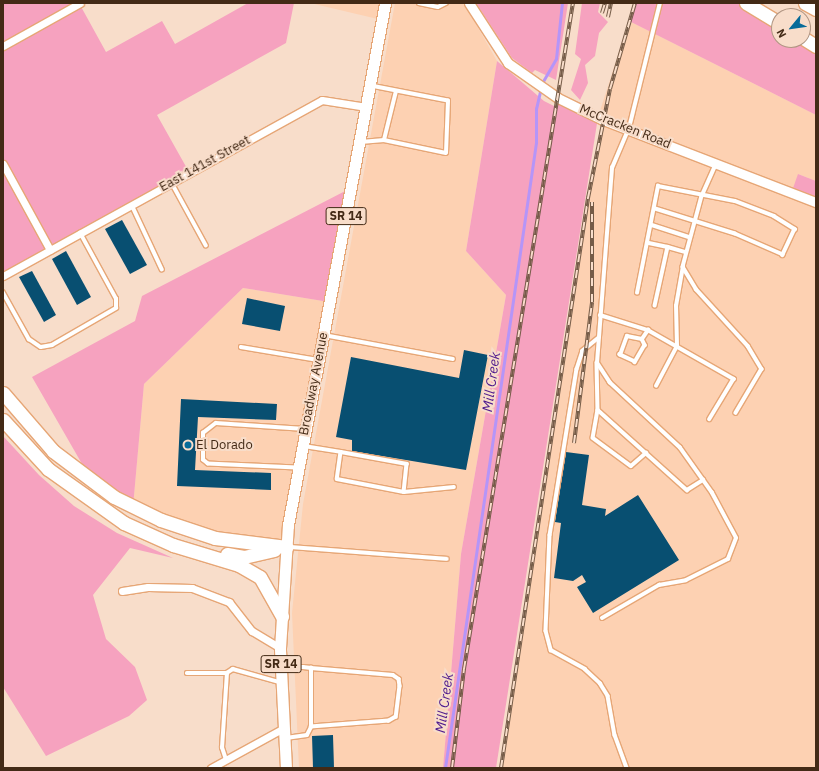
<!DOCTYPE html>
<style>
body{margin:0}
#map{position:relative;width:819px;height:771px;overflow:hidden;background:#f8ddca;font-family:"IBM Plex Sans",sans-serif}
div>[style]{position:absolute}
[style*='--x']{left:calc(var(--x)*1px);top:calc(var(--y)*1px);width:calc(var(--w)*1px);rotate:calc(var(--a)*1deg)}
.built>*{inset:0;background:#fdd1b2}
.green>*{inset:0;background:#f6a2bf}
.stream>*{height:2.5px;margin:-1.25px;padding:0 1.25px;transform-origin:1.25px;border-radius:1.25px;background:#b595f8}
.building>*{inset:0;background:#084f71}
.roads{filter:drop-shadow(1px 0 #e6a676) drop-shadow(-1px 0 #e6a676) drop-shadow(0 1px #e6a676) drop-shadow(0 -1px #e6a676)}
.service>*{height:3.5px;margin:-1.75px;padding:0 1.75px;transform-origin:1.75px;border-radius:1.75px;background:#fff}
.minor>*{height:7px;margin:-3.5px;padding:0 3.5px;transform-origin:3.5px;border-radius:3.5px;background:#fff}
.tertiary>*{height:9px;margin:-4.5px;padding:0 4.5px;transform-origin:4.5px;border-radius:4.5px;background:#fff}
.primary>*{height:11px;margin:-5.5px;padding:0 5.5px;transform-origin:5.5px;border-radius:5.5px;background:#fff}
.motorway>*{height:13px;margin:-6.5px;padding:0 6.5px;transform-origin:6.5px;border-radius:6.5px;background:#fff}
.rail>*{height:4px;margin-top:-2px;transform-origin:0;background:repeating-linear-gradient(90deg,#f8ddca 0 8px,#755c48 0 16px);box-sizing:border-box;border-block:1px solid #755c48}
.dots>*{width:11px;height:11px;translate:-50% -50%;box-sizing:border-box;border:2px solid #f8ddca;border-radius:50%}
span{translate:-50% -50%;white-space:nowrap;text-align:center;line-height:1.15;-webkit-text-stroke:4px #f8ddca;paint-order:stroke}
.shield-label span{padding:1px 3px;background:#f8ddca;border:1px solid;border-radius:3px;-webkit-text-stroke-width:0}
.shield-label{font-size:12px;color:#432a16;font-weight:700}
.street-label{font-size:13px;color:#432a16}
.poi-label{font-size:13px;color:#432a16}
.left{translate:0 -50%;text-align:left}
.water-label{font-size:14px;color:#4e1a8d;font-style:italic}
.frame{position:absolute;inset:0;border:4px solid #432a16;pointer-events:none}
.north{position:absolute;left:771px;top:8px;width:40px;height:40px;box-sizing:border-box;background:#f8ddca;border:1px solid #b09582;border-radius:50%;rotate:241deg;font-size:11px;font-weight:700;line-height:16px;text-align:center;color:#432a16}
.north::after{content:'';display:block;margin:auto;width:14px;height:18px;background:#076b99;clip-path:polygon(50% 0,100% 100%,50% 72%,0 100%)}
</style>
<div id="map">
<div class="built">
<div style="clip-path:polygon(310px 3px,385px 3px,382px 20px)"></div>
<div style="clip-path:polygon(395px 3px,464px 3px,497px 61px,466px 251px,506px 295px,461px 554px,443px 768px,299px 768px,292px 613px,303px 504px)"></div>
<div style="clip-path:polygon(629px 21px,816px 115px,816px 181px,798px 174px,816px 202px,816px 768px,501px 768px,588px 198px,603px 119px,598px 117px)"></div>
<div style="clip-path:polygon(243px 288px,329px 302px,286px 547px,250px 544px,133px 507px,144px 384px)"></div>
</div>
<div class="green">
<div style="clip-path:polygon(3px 3px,79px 3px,106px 52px,162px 21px,175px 44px,248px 3px,294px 3px,286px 43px,157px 115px,189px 172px,3px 276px)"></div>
<div style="clip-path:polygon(476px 3px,568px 3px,556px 80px,535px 70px,532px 73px,512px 58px)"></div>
<div style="clip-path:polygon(582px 3px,600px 3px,598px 12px,608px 22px,599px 33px,595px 56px,585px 65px,588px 83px,580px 100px,571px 90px,581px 59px,575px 54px)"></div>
<div style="clip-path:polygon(635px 3px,746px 3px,779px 23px,779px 40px,803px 40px,816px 46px,816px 115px,629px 21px)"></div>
<div style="clip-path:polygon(497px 61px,544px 101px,556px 107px,558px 98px,598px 117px,496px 768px,443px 768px,461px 554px,506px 295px,466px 251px)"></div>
<div style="clip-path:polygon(798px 174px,816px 181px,816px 202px,792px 191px)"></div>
<div style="clip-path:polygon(351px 188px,329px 302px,243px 288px,144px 384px,133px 507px,93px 483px,32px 377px,135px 321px,142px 296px)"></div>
<div style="clip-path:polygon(3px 436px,39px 475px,74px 506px,117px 533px,173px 558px,130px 548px,93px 595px,106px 639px,135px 667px,147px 700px,129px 716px,46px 756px,3px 687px)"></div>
</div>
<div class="stream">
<div style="--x:542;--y:83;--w:28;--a:-60"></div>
<div style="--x:556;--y:59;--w:56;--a:-83.9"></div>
<div style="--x:445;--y:768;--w:632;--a:-81.72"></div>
<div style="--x:536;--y:143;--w:34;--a:-90"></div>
<div style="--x:536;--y:109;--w:22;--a:-77"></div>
</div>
<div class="building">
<div style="clip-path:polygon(122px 220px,147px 265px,130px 274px,105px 229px)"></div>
<div style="clip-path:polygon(66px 251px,91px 297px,77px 305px,52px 259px)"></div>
<div style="clip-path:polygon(32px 271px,56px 315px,44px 322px,19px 277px)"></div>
<div style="clip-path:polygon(247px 298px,285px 306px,280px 331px,242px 324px)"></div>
<div style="clip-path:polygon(464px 350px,488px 355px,466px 470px,352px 451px,352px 440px,336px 437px,351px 357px,459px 378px)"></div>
<div style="clip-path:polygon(181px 399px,277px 404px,276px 420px,198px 417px,195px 470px,271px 473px,271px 490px,177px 486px)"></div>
<div style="clip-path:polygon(566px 452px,589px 455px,582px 505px,606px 509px,605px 516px,638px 495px,679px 560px,593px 613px,577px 587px,586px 582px,582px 575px,573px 581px,554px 578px,561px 523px,555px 522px)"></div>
<div style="clip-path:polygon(333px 735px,334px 768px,313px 768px,312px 736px)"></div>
</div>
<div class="roads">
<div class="service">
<div style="--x:419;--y:3;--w:19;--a:12"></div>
<div style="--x:438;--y:7;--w:9;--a:-27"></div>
<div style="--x:384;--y:140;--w:50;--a:-76.2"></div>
<div style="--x:361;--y:142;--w:23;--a:-5"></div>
<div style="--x:384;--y:140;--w:63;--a:11.8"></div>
<div style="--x:446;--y:153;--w:52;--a:-87.8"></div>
<div style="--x:448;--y:101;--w:78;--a:-169"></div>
<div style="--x:716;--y:165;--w:34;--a:114"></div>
<div style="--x:702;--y:196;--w:73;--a:105"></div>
<div style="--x:683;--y:267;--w:26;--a:59"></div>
<div style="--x:696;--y:289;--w:77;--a:47.6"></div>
<div style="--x:748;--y:346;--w:27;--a:59"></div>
<div style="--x:762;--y:369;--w:51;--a:120.6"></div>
<div style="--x:172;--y:183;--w:71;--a:61.3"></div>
<div style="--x:132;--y:205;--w:71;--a:64.9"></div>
<div style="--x:652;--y:225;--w:40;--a:18"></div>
<div style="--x:649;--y:243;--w:19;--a:12"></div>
<div style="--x:668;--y:247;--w:60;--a:102.4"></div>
<div style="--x:668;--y:247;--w:18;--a:16"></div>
<div style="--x:3;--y:292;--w:54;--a:61"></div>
<div style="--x:29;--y:339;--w:14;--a:34"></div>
<div style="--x:41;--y:347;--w:11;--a:-10"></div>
<div style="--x:52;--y:345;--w:74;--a:-30"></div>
<div style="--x:116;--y:308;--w:9;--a:-90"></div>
<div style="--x:116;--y:299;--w:75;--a:-118.6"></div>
<div style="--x:637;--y:293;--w:109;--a:-78.9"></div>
<div style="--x:658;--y:186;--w:78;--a:11"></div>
<div style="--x:735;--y:201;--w:42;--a:21"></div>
<div style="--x:774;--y:216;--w:25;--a:32"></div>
<div style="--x:795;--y:229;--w:29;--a:115"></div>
<div style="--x:783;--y:255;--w:52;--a:-156.4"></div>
<div style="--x:735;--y:234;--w:84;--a:-162.6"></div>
<div style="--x:600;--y:315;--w:50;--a:17.4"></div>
<div style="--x:648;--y:330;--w:99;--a:29.7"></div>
<div style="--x:734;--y:379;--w:47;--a:121"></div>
<div style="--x:324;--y:335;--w:131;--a:10.5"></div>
<div style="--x:599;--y:338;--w:21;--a:141"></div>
<div style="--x:583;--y:351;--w:19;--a:108"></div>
<div style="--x:577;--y:369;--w:168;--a:99.2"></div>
<div style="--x:550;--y:535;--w:96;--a:92.4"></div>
<div style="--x:546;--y:631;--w:20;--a:75"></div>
<div style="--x:551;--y:650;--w:39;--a:29"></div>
<div style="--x:585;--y:669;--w:21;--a:43"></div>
<div style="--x:600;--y:683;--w:15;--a:58"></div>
<div style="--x:608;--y:696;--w:40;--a:80"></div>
<div style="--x:615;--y:735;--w:35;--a:70"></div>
<div style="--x:642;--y:339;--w:7;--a:63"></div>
<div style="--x:645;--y:345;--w:20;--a:120"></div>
<div style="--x:635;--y:362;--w:17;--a:-155"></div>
<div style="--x:620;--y:355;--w:20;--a:-70"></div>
<div style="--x:627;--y:336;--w:15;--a:11"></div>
<div style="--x:642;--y:339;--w:11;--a:-56"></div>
<div style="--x:241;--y:347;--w:78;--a:9.6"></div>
<div style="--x:597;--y:363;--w:47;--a:88.8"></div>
<div style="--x:598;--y:410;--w:120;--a:42"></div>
<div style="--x:687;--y:490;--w:19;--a:-32"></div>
<div style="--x:656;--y:386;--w:45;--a:-62.3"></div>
<div style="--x:677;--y:346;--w:40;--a:-91.4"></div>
<div style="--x:676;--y:306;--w:40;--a:-80"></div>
<div style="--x:598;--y:410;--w:28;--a:100"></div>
<div style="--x:593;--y:438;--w:47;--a:36.4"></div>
<div style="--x:631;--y:466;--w:20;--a:-41"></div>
<div style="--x:304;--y:446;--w:37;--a:9"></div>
<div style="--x:341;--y:452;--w:27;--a:98"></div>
<div style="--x:337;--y:479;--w:68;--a:11"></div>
<div style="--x:404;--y:492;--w:50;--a:-5.7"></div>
<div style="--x:341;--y:452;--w:67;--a:10.3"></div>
<div style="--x:407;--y:464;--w:28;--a:96"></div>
<div style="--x:297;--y:468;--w:89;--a:-177.4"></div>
<div style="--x:208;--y:464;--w:6;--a:-141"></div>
<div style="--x:203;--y:460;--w:27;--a:-90"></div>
<div style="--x:203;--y:433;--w:16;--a:-38"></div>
<div style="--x:216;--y:423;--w:89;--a:3.9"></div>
<div style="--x:289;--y:547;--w:158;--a:4.3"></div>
<div style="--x:602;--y:618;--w:66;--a:-30.1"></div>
<div style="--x:659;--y:585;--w:27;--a:-10"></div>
<div style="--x:686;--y:580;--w:47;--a:-26.6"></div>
<div style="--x:728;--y:559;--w:22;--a:-69"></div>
<div style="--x:736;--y:538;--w:51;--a:-118.1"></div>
<div style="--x:712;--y:493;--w:55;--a:-125.4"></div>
<div style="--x:680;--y:448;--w:96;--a:-137.1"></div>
<div style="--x:610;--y:383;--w:24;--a:-123"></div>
<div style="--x:597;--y:363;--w:196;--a:-85.6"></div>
<div style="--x:612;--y:168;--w:43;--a:-67"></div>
<div style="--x:629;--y:128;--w:129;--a:-76.1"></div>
<div style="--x:282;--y:667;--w:21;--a:0"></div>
<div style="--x:303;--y:667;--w:8;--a:7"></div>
<div style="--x:311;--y:668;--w:82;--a:4.9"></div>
<div style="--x:393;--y:675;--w:7;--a:34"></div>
<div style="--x:399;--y:679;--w:7;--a:82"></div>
<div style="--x:400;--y:686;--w:31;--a:97"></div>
<div style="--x:396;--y:717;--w:8;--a:150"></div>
<div style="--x:389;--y:721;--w:78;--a:175.6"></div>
<div style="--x:311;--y:727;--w:59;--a:-90"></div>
<div style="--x:187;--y:673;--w:40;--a:0"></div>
<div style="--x:286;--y:738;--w:21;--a:-8"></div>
<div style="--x:307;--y:735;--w:9;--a:-63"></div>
<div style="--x:226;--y:760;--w:13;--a:-108"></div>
<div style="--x:222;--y:748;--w:75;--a:-86.2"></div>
<div style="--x:227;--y:673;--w:7;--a:-34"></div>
<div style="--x:233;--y:669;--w:48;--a:15.8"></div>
</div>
<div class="minor">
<div style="--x:3;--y:46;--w:88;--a:-29.2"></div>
<div style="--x:3;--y:164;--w:98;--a:61.3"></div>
<div style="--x:3;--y:276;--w:364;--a:-28.9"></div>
<div style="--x:322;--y:100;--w:45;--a:9"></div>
<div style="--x:122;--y:591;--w:26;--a:-9"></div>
<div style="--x:148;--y:587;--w:44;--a:1.3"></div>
<div style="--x:192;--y:588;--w:40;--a:21"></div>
<div style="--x:229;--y:602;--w:37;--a:52"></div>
<div style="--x:252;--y:631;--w:33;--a:31"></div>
<div style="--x:211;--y:768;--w:81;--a:-28.8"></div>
</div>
<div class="tertiary">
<div style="--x:469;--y:3;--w:72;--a:57"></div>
<div style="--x:508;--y:63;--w:61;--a:35"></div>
<div style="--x:558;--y:98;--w:50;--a:26.1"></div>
<div style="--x:603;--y:120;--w:228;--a:21.1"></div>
</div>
<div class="primary">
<div style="--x:286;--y:768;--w:120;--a:-92.9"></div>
<div style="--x:280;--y:648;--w:123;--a:-86.3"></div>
<div style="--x:288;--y:525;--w:531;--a:-79.47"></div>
</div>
<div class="motorway">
<div style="--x:746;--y:3;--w:39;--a:31"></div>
<div style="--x:805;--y:3;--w:13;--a:29"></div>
<div style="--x:803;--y:38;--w:15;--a:32"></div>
<div style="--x:3;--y:393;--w:77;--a:49.2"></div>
<div style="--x:53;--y:451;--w:76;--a:37"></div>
<div style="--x:114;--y:497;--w:52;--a:26.1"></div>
<div style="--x:161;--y:520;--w:57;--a:18.4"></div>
<div style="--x:215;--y:538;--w:72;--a:7.2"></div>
<div style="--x:3;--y:420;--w:67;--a:47.4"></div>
<div style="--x:48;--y:469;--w:93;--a:35.4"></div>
<div style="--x:124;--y:523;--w:54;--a:24.2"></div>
<div style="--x:173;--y:545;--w:69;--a:16.9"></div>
<div style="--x:239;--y:565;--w:24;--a:30"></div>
<div style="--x:260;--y:577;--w:45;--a:60.6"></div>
<div style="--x:227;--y:554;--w:17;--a:10"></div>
<div style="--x:244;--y:557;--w:31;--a:-13"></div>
</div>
</div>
<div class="rail">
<div style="--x:602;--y:13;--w:10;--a:-73"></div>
<div style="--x:608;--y:17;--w:14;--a:-78"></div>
<div style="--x:574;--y:443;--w:142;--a:-82.7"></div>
<div style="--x:592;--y:302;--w:100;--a:-90"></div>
<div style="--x:452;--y:768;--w:100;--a:-83.1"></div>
<div style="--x:464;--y:669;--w:675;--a:-80.71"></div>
<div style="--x:501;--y:768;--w:577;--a:-81.32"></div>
<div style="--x:588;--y:198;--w:111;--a:-78.6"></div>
<div style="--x:610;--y:89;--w:90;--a:-73.8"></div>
</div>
<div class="dots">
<div style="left:188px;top:445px;background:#076b99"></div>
</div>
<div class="shield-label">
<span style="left:346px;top:216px">SR 14</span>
<span style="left:281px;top:664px">SR 14</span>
</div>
<div class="street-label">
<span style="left:625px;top:127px;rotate:22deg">McCracken Road</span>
<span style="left:205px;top:164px;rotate:-29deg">East 141st Street</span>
<span style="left:314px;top:384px;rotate:-79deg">Broadway Avenue</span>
</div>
<div class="poi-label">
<span class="left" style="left:196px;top:445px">El Dorado</span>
</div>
<div class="water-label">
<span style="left:491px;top:382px;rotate:-82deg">Mill Creek</span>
<span style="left:444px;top:703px;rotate:-82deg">Mill Creek</span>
</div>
<div class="frame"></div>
<div class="north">N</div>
</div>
